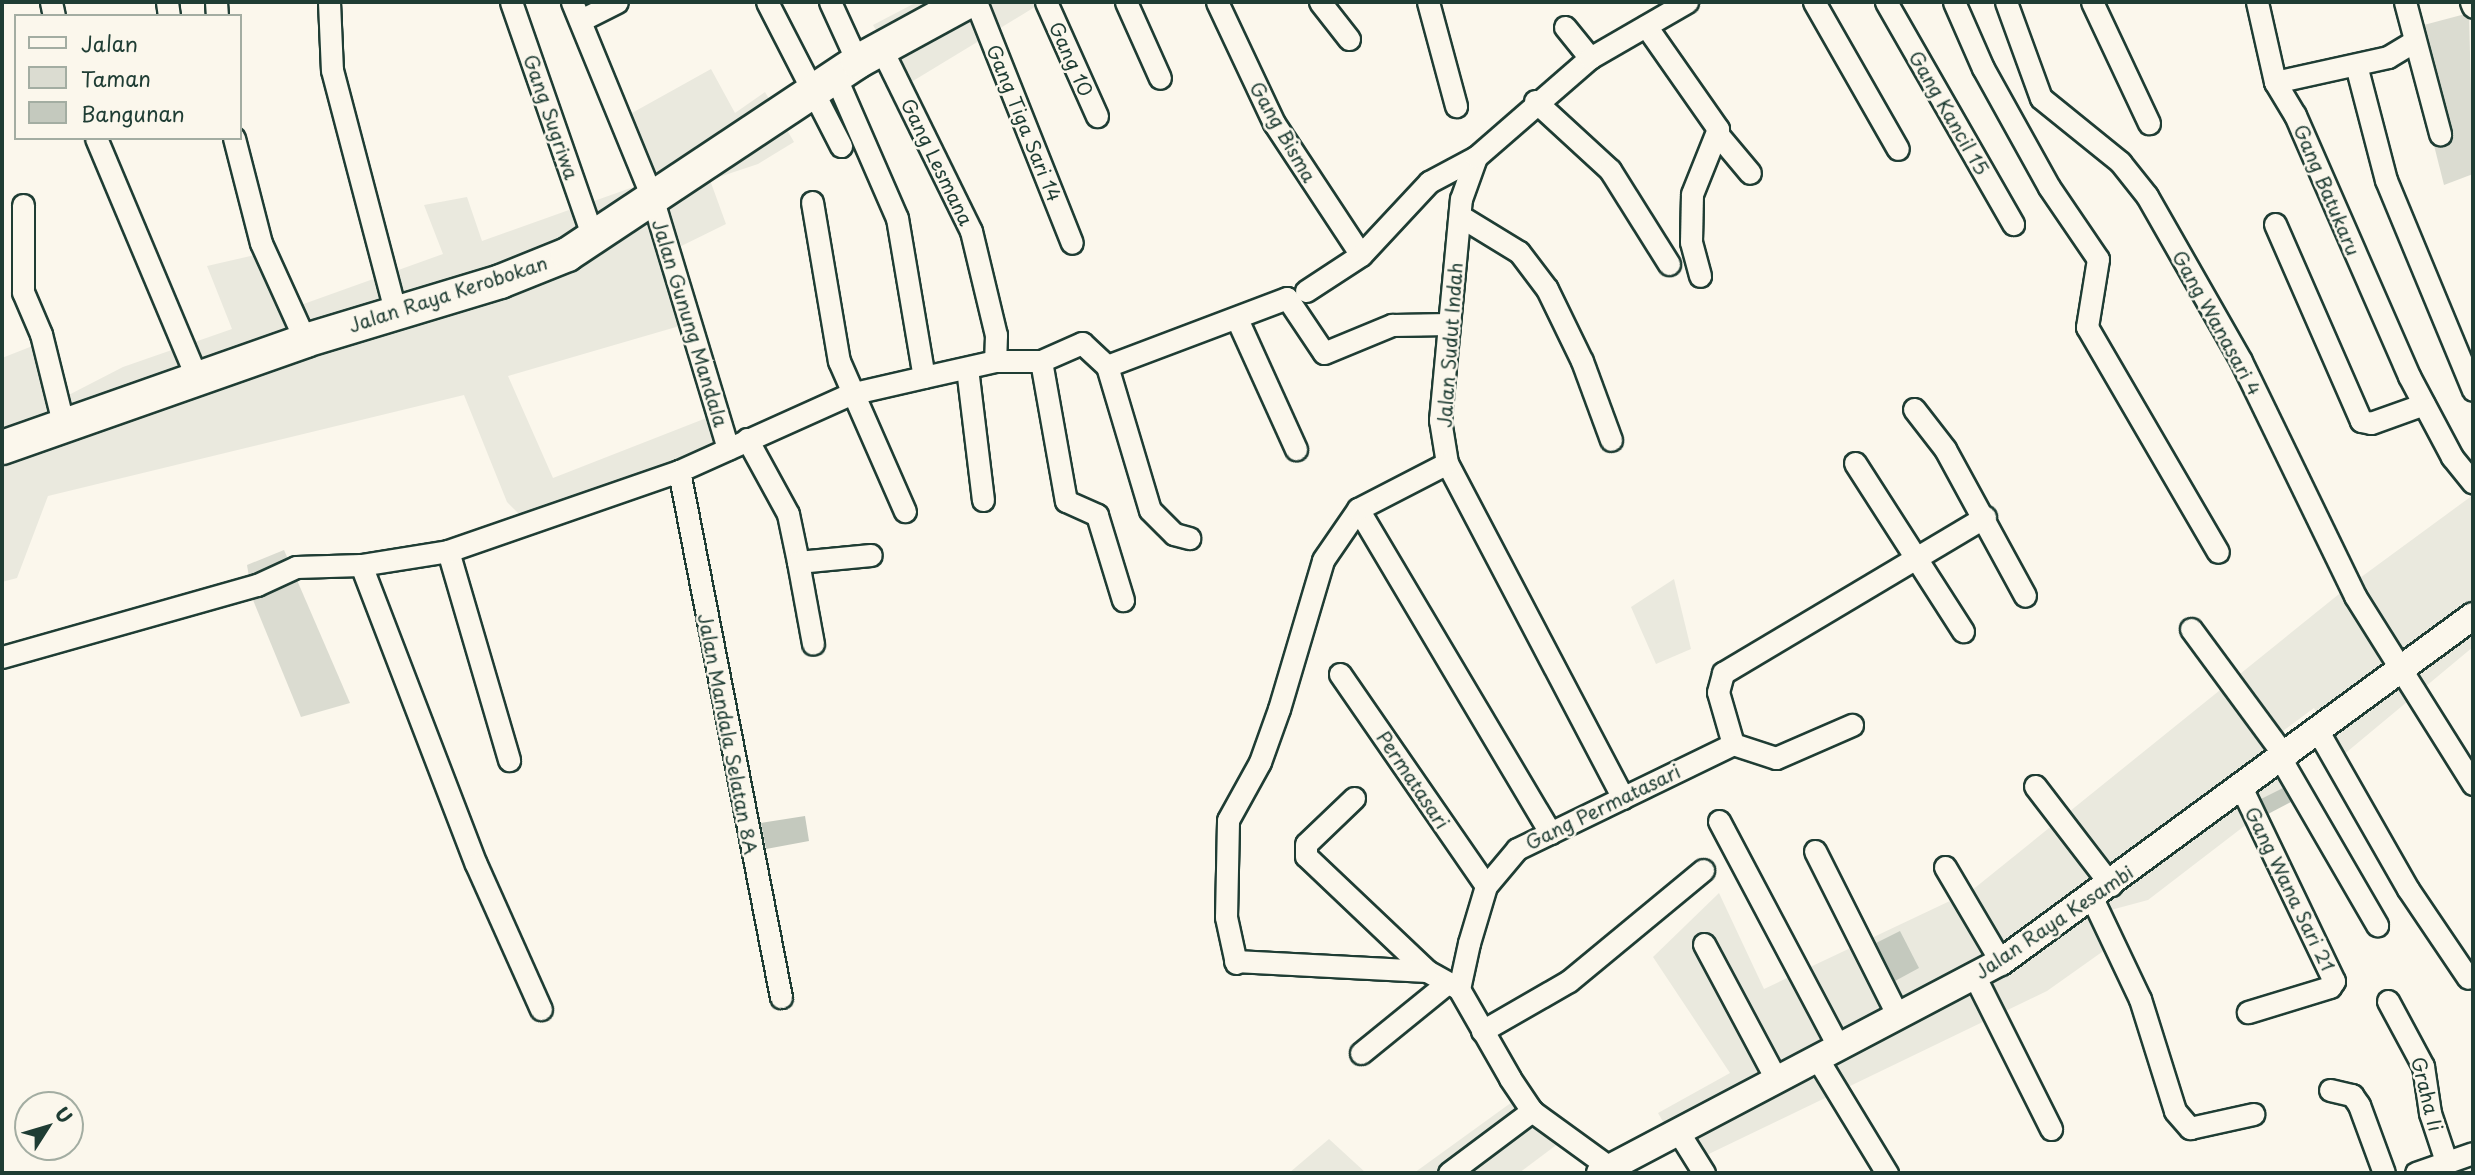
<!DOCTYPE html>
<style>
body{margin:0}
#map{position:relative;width:2475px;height:1175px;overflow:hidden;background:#fbf7ec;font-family:"Playpen Sans",sans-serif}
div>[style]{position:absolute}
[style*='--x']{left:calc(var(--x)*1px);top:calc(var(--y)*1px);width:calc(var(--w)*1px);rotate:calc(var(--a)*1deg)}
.built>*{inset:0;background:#eae9de}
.green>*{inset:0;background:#dbdcd1}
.building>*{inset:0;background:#c4c9be}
.roads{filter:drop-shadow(2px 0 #1f3d34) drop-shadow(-2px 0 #1f3d34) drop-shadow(0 2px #1f3d34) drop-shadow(0 -2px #1f3d34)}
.minor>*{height:21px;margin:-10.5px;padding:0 10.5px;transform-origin:10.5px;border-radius:10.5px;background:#fbf7ec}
.tertiary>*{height:26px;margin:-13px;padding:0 13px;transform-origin:13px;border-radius:13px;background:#fbf7ec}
.primary>*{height:33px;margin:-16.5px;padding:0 16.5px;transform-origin:16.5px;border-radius:16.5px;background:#fbf7ec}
span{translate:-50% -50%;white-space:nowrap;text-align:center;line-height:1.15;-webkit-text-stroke:5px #fbf7ec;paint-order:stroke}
.street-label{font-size:19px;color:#1f3d34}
.frame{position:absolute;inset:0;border:4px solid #1f3d34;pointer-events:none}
.legend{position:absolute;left:14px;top:14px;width:228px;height:126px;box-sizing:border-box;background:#fbf7ec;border:2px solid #a3ada2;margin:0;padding:9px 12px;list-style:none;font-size:21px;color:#1f3d34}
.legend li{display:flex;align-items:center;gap:14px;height:35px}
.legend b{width:35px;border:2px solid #a3ada2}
.north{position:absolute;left:14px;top:1091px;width:70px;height:70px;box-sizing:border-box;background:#fbf7ec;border:2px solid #a3ada2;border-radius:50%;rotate:53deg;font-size:19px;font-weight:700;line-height:28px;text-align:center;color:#1f3d34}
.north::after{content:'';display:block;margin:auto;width:24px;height:32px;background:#1f3d34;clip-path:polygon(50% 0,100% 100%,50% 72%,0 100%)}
</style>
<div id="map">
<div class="built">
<div style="clip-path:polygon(917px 2px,1043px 2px,908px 84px,873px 25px)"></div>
<div style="clip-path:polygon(711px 69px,735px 113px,765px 92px,794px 142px,758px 164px,710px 180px,726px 224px,661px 256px,683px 325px,508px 376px,553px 478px,709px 417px,717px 466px,663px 473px,533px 528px,507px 502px,464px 395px,48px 496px,17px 578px,2px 582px,2px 358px,35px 345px,57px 401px,123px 367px,232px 329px,207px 266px,277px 250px,298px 306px,443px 254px,424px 205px,467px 197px,482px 241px,639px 185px,623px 118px)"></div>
<div style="clip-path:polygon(2473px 495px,2473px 647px,2342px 756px,2314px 708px,2272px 739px,2299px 784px,2148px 900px,2096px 914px,2109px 947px,2047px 991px,1688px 1164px,1658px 1113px,1730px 1073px,1653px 957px,1719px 893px,1764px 989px,1971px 891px,2349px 586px)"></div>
<div style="clip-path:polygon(1674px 579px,1691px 649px,1656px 664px,1631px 607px)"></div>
<div style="clip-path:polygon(1519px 1097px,1571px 1134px,1519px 1173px,1414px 1173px)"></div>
<div style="clip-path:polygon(1329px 1139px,1366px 1173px,1289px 1173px)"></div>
</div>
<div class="green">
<div style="clip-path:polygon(2469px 13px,2473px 174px,2444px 185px,2405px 30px)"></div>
<div style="clip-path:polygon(284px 550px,350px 703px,301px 717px,253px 600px,247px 565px)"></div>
</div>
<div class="building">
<div style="clip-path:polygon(2283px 788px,2291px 802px,2268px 814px,2261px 799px)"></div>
<div style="clip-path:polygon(805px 816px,809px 841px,766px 849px,761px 823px)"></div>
<div style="clip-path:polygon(1900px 931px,1919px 968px,1895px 981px,1876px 943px)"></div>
</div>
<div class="roads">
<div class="minor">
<div style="--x:51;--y:2;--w:14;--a:78"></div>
<div style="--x:167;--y:2;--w:14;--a:82"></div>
<div style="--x:216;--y:2;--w:14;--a:86"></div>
<div style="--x:329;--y:2;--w:68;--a:87.5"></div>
<div style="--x:332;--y:70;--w:252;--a:75.3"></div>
<div style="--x:511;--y:2;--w:244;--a:70.8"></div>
<div style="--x:572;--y:2;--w:211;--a:67.7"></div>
<div style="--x:652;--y:197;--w:263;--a:73.2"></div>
<div style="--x:767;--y:2;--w:162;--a:62.8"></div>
<div style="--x:830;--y:2;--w:65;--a:65.4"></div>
<div style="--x:976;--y:2;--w:259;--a:68.3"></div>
<div style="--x:1046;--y:2;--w:125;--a:65.9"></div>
<div style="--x:1126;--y:2;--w:83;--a:65.9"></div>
<div style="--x:1217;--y:2;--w:134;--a:64.8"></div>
<div style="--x:1274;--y:123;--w:158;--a:56.6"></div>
<div style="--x:1320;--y:2;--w:47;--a:51.9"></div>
<div style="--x:1428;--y:2;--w:108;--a:74.9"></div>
<div style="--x:1814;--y:2;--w:169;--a:60.3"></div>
<div style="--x:1886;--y:2;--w:256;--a:60.2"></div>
<div style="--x:1954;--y:2;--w:72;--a:66.3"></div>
<div style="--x:1983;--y:68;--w:136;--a:61"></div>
<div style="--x:2049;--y:187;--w:87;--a:55.8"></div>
<div style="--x:2098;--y:259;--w:69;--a:99.2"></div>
<div style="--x:2087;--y:327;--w:260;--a:59.8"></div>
<div style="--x:2006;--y:2;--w:102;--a:70"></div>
<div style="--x:2041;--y:98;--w:102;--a:39"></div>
<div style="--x:2120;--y:162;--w:43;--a:51.5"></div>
<div style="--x:2147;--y:196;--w:190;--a:60.3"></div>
<div style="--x:2241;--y:361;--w:261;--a:64.1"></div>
<div style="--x:2355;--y:596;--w:222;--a:57.9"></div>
<div style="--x:2092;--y:2;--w:134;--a:64.8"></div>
<div style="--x:2257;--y:2;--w:82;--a:77.3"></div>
<div style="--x:2275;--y:82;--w:39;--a:59"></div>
<div style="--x:2295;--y:115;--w:285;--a:66.4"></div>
<div style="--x:2409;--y:376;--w:92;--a:62"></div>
<div style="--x:2452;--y:457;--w:33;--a:51"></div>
<div style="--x:2405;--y:2;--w:137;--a:75.1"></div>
<div style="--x:2471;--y:2;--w:5;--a:68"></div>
<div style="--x:581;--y:20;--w:40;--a:-26.6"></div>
<div style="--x:1646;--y:26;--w:126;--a:55"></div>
<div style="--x:1718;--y:129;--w:70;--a:111.8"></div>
<div style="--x:1692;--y:194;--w:48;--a:91.2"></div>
<div style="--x:1691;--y:242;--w:35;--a:75"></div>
<div style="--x:1565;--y:27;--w:40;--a:51"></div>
<div style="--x:881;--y:48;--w:204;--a:63.8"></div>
<div style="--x:971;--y:231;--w:107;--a:76.5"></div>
<div style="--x:996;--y:335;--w:26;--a:92"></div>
<div style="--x:2356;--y:65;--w:119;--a:75.4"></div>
<div style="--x:2386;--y:180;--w:227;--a:67.5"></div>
<div style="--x:836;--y:78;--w:153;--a:66.5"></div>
<div style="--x:897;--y:218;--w:161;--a:80.4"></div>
<div style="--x:2275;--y:82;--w:116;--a:-12.5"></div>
<div style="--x:2388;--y:57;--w:31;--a:-31"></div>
<div style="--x:1535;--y:101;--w:102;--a:42.6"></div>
<div style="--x:1610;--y:170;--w:111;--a:57.9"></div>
<div style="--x:1719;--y:136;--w:48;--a:50"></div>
<div style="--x:96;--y:138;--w:258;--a:67.2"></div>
<div style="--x:234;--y:138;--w:108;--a:75.6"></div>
<div style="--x:261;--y:243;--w:107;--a:65.6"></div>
<div style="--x:812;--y:202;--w:161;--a:80.4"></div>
<div style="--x:839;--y:361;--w:164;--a:66.3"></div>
<div style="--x:23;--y:205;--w:87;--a:90"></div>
<div style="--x:23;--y:292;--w:46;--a:66.8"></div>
<div style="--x:41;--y:334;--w:92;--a:76.1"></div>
<div style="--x:1460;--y:216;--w:69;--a:31.4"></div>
<div style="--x:1519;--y:252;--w:46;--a:52.9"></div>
<div style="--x:1547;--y:289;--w:80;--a:64.1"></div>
<div style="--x:1582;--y:361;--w:84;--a:69.8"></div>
<div style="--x:2275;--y:224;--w:215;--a:66.4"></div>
<div style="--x:2361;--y:421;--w:10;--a:11"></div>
<div style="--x:2371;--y:423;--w:56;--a:-19.7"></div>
<div style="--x:1306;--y:291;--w:66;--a:-33.2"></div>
<div style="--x:1361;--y:255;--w:100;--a:-47"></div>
<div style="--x:1429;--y:182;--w:53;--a:-28"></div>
<div style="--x:1237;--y:319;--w:143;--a:65.6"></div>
<div style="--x:1041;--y:361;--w:142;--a:79.9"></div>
<div style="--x:1066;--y:501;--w:34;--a:24"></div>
<div style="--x:1097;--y:515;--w:89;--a:73"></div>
<div style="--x:1107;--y:366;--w:150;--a:73.4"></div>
<div style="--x:1150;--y:510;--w:34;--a:45"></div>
<div style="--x:1174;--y:534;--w:16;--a:15"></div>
<div style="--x:967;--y:368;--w:133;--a:83.1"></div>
<div style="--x:1914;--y:409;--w:51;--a:52.2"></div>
<div style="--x:1945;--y:449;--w:167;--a:61.4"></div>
<div style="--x:747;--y:439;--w:85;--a:61.3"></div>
<div style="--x:788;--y:514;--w:49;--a:78.2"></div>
<div style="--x:798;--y:562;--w:73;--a:-5.5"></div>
<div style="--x:1855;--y:463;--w:200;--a:57.3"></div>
<div style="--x:679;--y:471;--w:536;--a:79.03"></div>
<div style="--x:1358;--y:509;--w:377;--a:59.3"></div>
<div style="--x:448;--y:551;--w:218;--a:73.7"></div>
<div style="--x:798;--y:562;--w:83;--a:79.6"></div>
<div style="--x:361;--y:565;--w:320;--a:69"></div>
<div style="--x:476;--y:864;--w:159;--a:65.9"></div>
<div style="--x:2191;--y:629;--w:160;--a:53.6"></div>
<div style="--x:2;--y:657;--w:265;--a:-15.8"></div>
<div style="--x:257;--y:585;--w:43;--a:-24.8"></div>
<div style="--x:296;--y:567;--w:65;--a:-1.8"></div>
<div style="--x:361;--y:565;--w:88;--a:-9.1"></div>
<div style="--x:448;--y:551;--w:244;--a:-19.1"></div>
<div style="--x:679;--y:471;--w:188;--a:-24.2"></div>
<div style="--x:850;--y:394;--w:76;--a:-12.9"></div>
<div style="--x:924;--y:377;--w:73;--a:-12.7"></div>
<div style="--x:995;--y:361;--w:46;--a:0"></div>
<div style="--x:1041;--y:361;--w:45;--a:-23.7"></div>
<div style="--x:1082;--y:343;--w:34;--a:43"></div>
<div style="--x:1107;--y:366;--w:192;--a:-20.7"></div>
<div style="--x:1287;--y:298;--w:66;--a:56.1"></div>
<div style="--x:1324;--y:353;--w:74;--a:-22.4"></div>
<div style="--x:1392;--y:325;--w:57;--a:-1"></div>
<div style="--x:1340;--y:674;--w:257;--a:55.4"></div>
<div style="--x:2319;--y:733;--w:180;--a:60.3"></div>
<div style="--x:2408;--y:889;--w:107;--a:56"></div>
<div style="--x:1733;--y:744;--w:54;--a:-106.1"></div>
<div style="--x:1718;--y:692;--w:20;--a:-75"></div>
<div style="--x:1723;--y:673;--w:305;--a:-30.8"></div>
<div style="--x:1733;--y:744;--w:45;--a:18"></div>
<div style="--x:1776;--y:758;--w:83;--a:-23.5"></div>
<div style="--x:2282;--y:761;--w:190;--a:59.9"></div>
<div style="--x:2035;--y:786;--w:125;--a:52.5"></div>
<div style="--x:2242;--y:789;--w:213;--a:64.4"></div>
<div style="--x:2334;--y:981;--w:7;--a:124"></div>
<div style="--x:2330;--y:987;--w:86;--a:163"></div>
<div style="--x:1354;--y:798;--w:66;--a:136.2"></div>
<div style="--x:1306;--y:844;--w:12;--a:90"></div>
<div style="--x:1306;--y:856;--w:167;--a:43.5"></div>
<div style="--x:1427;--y:971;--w:37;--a:29"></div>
<div style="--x:1623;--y:798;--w:378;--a:-117.7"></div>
<div style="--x:1447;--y:463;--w:44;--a:-99.2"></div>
<div style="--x:1440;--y:420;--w:222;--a:-84.6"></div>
<div style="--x:1461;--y:199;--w:45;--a:-70.3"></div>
<div style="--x:1476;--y:157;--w:151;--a:-41"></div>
<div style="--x:1590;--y:58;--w:112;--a:-30"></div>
<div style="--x:1719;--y:821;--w:255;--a:62.1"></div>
<div style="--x:1815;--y:851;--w:185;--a:63.3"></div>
<div style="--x:1945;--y:867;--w:110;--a:59.5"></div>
<div style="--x:2092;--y:898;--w:112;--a:64.6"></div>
<div style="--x:2140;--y:999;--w:117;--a:72.6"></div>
<div style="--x:2175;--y:1111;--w:23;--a:49"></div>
<div style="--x:2190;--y:1128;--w:65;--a:-12.5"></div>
<div style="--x:1704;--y:944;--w:155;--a:61.9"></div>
<div style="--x:1235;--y:961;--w:192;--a:3"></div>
<div style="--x:1236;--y:963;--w:47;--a:-102.3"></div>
<div style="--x:1226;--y:917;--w:97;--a:-88.8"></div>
<div style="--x:1228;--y:820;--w:66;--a:-61.1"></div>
<div style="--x:1260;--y:762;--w:56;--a:-70.3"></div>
<div style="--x:1279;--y:709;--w:155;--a:-73.5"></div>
<div style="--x:1323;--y:560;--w:62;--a:-55.5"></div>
<div style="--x:1358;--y:509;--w:100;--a:-27.3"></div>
<div style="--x:1975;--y:977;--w:170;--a:63.4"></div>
<div style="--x:2388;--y:1001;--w:74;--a:61.7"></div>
<div style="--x:2423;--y:1066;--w:48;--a:81.5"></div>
<div style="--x:2430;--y:1113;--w:51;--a:71.6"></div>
<div style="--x:1482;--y:1031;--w:100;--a:-29.9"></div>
<div style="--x:1569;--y:981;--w:174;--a:-39.6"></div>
<div style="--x:1361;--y:1053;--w:109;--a:-39.1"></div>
<div style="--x:1817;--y:1058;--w:135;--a:58.7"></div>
<div style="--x:2330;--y:1090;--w:23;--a:13"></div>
<div style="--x:2352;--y:1095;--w:12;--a:55"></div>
<div style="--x:2359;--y:1105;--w:72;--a:69.8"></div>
<div style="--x:1679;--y:1133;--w:47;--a:58"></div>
<div style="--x:1609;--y:1167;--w:95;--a:-144"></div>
<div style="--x:1532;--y:1111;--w:40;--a:-124"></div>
<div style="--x:1510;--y:1078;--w:103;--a:-119.8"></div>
<div style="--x:1459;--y:989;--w:47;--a:-77.7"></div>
<div style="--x:1469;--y:943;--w:59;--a:-73.4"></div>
<div style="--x:1486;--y:886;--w:48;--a:-50"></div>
<div style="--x:1517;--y:849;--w:240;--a:-25.9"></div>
<div style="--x:1449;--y:1173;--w:104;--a:-36.8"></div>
<div style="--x:2416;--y:1173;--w:60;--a:-19.3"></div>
</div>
<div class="tertiary">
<div style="--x:1600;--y:1173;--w:453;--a:-27.8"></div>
<div style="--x:2001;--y:962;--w:585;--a:-36.24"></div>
</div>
<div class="primary">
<div style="--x:2;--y:447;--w:321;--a:-19.4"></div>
<div style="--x:305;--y:340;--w:204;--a:-16.8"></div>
<div style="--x:500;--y:281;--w:72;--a:-21.9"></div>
<div style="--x:567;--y:254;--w:348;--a:-33.6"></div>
<div style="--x:857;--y:61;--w:123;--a:-28.6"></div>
</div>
</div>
<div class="street-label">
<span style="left:1071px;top:59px;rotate:66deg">Gang 10</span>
<span style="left:1949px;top:113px;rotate:60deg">Gang Kancil 15</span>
<span style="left:551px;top:117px;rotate:71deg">Gang Sugriwa</span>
<span style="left:1024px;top:123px;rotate:68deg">Gang Tiga Sari 14</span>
<span style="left:1283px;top:132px;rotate:60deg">Gang Bisma</span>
<span style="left:937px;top:162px;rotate:64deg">Gang Lesmana</span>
<span style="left:2327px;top:190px;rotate:67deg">Gang Batukaru</span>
<span style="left:448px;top:294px;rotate:-18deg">Jalan Raya Kerobokan</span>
<span style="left:690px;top:323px;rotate:73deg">Jalan Gunung Mandala</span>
<span style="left:2217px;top:323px;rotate:61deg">Gang Wanasari 4</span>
<span style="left:1450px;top:345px;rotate:-86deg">Jalan Sudut Indah</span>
<span style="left:728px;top:734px;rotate:79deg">Jalan Mandala Selatan 8A</span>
<span style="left:1413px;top:780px;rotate:56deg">Permatasari</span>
<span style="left:1603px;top:807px;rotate:-26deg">Gang Permatasari</span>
<span style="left:2290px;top:889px;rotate:64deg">Gang Wana Sari 21</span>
<span style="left:2054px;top:922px;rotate:-34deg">Jalan Raya Kesambi</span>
<span style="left:2427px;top:1094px;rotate:76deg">Graha Ii</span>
</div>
<div class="frame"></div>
<ul class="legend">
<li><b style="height:9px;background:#fbf7ec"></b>Jalan</li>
<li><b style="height:19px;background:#dbdcd1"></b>Taman</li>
<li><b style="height:19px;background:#c4c9be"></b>Bangunan</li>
</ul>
<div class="north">U</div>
</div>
